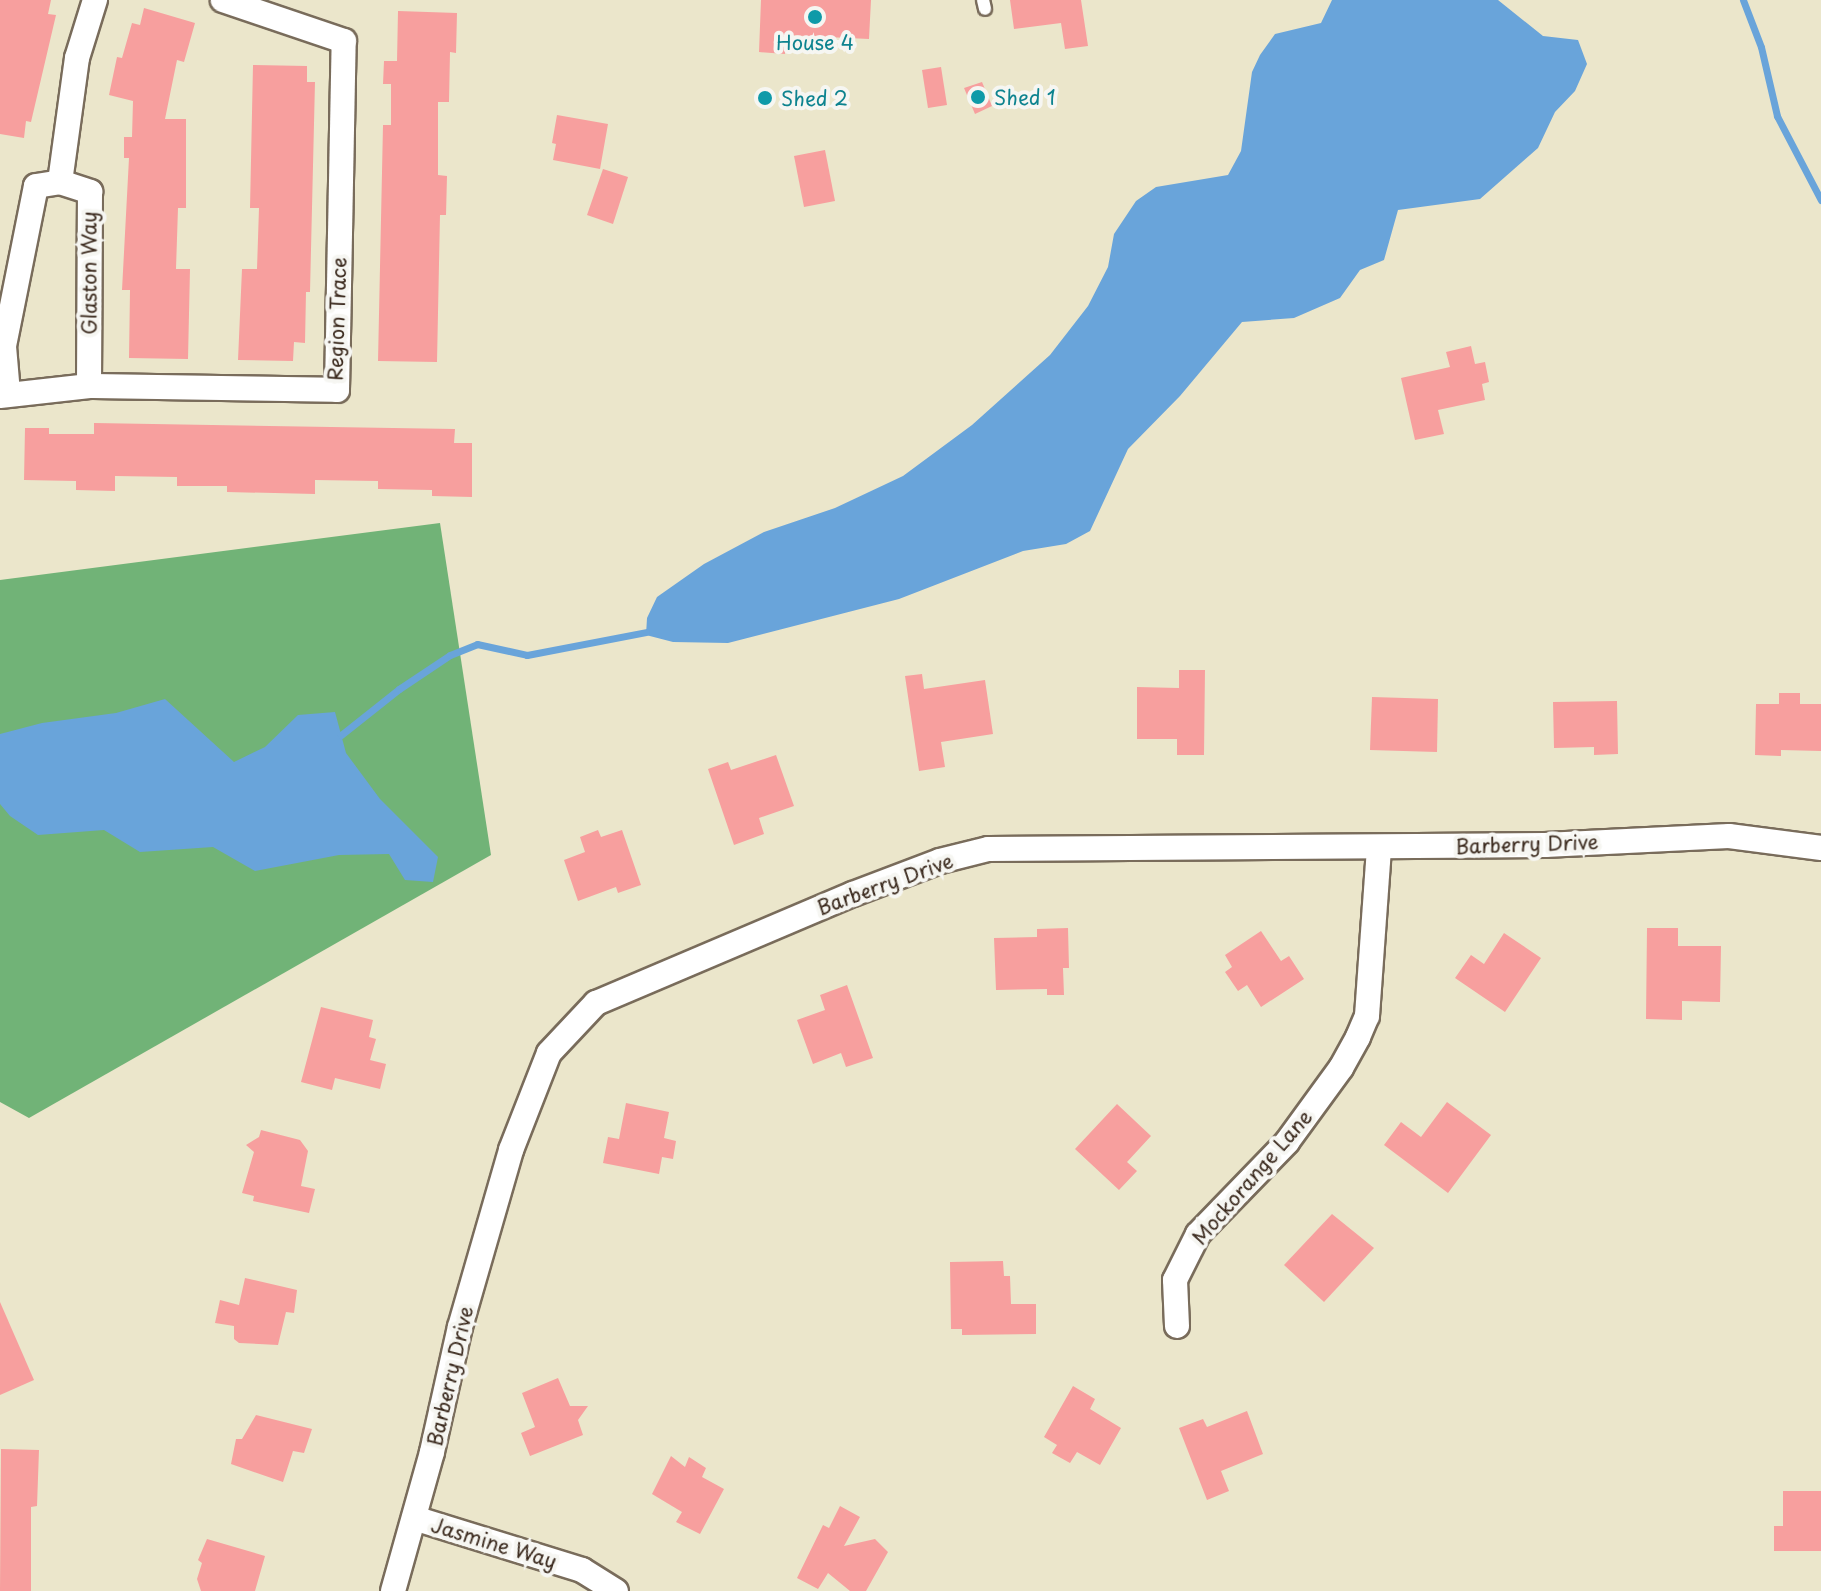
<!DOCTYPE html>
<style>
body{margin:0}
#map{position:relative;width:1821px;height:1591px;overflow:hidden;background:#ebe6cb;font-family:"Playpen Sans",sans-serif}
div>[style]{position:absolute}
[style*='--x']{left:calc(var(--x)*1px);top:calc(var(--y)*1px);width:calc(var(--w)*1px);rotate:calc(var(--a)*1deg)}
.forest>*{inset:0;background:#71b377}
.water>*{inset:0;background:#69a4da}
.stream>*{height:7px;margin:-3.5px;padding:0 3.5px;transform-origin:3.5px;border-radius:3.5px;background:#69a4da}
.building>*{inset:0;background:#f79f9e}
.roads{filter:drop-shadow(2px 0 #796c5b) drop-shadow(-2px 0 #796c5b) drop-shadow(0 2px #796c5b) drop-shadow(0 -2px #796c5b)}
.service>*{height:12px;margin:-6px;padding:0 6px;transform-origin:6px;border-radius:6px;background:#fff}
.minor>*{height:24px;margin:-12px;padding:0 12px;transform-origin:12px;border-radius:12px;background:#fff}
.dots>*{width:22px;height:22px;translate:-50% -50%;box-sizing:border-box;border:4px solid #f6f6f2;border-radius:50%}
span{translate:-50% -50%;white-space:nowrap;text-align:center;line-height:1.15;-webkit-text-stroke:8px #f6f6f2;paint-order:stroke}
.culture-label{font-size:20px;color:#0d838f}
.left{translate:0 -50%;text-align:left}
.street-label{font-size:20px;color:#3b2a1e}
</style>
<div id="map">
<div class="forest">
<div style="clip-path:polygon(440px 523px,491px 855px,29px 1118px,0 1102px,0 580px)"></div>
</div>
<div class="water">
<div style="clip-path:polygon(1332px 0,1498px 0,1543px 36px,1578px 40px,1587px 64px,1575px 91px,1555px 112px,1538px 148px,1480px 199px,1398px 210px,1384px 260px,1360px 270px,1340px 298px,1294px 318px,1242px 322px,1180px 396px,1128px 449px,1090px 531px,1066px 544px,1023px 551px,899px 599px,728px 643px,673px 642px,646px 635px,647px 618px,657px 597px,704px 564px,764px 532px,835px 508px,903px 476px,972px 425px,1050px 355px,1088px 306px,1108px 267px,1114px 234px,1136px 201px,1156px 187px,1228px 175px,1241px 151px,1252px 72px,1260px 55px,1275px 34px,1321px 23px)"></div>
<div style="clip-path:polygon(165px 699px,234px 762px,265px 747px,298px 715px,335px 712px,346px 753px,380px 799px,438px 857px,433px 882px,405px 880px,389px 854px,339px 855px,255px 871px,213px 847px,140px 852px,104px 830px,38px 835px,10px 816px,0 804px,0 734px,42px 723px,116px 713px)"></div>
</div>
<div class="stream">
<div style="--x:1743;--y:0;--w:50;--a:69"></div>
<div style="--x:1761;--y:47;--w:71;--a:76.9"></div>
<div style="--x:1777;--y:116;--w:95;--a:62.4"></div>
<div style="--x:341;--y:735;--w:74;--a:-38.4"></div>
<div style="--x:399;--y:689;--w:61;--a:-33.7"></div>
<div style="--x:450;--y:655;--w:29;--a:-22"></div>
<div style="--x:477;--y:644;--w:51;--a:12.4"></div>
<div style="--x:527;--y:655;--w:121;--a:-10.9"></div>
</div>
<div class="building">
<div style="clip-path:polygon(0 0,51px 0,48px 14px,56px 15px,31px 122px,26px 121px,24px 138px,0 134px)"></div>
<div style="clip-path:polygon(761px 0,871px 0,869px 39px,785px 35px,785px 54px,759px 52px)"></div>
<div style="clip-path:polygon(1010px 0,1081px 0,1088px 46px,1065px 49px,1061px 23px,1014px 29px)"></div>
<div style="clip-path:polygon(144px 8px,195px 23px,184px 62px,177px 60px,165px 119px,186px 119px,186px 208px,178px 208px,176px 269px,190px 269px,188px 359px,129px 358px,130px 290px,122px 290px,129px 158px,124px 158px,124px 137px,132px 137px,133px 101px,109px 95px,117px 57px,122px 58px,132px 23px,140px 25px)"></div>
<div style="clip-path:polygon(398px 11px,457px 13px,456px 53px,450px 52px,449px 102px,438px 102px,438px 175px,447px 176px,446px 215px,440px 215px,437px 362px,378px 361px,383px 125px,391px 125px,391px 84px,383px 84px,384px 61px,397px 61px)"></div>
<div style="clip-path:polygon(253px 65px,307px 66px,307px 82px,315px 82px,310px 292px,306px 292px,305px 343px,294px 342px,293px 361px,238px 360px,242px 269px,257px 269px,259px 208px,250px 208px)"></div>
<div style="clip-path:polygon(941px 67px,947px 105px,928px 108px,922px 70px)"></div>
<div style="clip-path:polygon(982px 82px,992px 106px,975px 114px,964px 88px)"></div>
<div style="clip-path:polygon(557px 115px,608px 124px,600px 169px,553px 160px,556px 144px,552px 143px)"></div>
<div style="clip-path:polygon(825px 150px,835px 201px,804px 207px,794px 156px)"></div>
<div style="clip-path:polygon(603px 169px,628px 177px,613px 224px,587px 215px)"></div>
<div style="clip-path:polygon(1471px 346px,1475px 364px,1485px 362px,1489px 382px,1482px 384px,1485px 400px,1438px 410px,1444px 434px,1415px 440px,1401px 378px,1450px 367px,1446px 352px)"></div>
<div style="clip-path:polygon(94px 423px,455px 429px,454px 443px,472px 443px,472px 497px,432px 496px,432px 490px,378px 489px,378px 481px,315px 480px,315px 494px,227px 492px,227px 486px,177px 486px,177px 477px,115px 476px,115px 491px,76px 490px,76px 481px,24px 480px,25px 428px,49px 428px,49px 434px,94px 434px)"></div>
<div style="clip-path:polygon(1179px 670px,1205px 670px,1204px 755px,1177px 755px,1177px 739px,1137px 739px,1137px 687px,1179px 688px)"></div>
<div style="clip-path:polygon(922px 674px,924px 689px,985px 680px,993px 734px,941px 742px,945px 767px,919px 771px,905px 676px)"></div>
<div style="clip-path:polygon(1779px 693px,1800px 693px,1800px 704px,1821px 704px,1821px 751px,1781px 750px,1781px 756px,1755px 755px,1756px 704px,1779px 704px)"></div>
<div style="clip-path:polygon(1372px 697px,1438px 699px,1437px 752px,1370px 750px)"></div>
<div style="clip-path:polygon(1617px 701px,1618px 754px,1594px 755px,1594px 747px,1554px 748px,1553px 702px)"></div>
<div style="clip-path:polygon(776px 755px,794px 806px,759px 818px,764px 834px,734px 845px,708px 769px,728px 762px,731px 770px)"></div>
<div style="clip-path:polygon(598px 830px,601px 837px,622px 830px,641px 885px,618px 893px,616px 887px,578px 901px,564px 860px,585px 852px,580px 837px)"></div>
<div style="clip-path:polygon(1068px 928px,1069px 968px,1063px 968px,1064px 995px,1047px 995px,1047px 989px,996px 990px,994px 938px,1037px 937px,1037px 929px)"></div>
<div style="clip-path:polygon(1647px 928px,1678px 928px,1678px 946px,1721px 946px,1720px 1002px,1682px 1001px,1682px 1020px,1646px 1019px)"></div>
<div style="clip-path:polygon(1261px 931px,1281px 961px,1289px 956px,1304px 979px,1261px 1007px,1247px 985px,1238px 991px,1225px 972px,1232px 967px,1225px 955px)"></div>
<div style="clip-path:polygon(1504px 933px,1541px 958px,1505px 1012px,1455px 978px,1471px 955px,1484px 964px)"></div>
<div style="clip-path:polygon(847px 985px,873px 1058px,846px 1067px,841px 1053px,813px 1064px,797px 1020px,825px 1010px,820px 995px)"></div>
<div style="clip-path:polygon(321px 1007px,373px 1020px,369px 1037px,376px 1039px,370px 1060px,386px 1064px,380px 1089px,335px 1078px,332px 1090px,301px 1082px)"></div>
<div style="clip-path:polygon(1447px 1102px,1491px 1135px,1448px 1193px,1384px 1145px,1401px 1122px,1421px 1137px)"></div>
<div style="clip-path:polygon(626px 1103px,669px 1112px,664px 1138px,676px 1141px,673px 1159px,662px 1157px,659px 1174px,603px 1163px,608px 1137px,619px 1139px)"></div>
<div style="clip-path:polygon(1117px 1104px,1151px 1136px,1127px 1162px,1137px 1171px,1119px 1190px,1075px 1149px)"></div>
<div style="clip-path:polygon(261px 1130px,300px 1140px,308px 1151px,301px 1186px,315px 1189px,309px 1213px,253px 1201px,254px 1196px,242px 1193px,254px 1152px,246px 1145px,259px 1137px)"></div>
<div style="clip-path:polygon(1332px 1214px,1374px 1248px,1324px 1302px,1284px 1265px)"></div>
<div style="clip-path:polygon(1003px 1261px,1004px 1276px,1010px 1276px,1011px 1304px,1036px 1304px,1036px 1334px,962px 1335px,962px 1329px,951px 1329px,950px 1262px)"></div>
<div style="clip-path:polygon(245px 1278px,297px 1290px,294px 1313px,286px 1312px,278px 1345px,239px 1343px,234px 1339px,234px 1326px,215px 1323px,220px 1300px,239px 1305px)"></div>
<div style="clip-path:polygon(0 1302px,34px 1380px,0 1395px)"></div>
<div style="clip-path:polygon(558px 1378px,570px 1406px,588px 1406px,578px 1420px,583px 1435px,530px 1456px,521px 1433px,535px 1427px,522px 1393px)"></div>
<div style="clip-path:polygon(1073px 1386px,1095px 1399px,1090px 1409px,1121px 1428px,1100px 1465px,1077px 1452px,1070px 1463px,1052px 1453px,1057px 1445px,1044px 1437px)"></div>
<div style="clip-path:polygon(1247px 1411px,1263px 1454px,1221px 1471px,1229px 1491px,1207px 1500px,1179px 1428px,1203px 1419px,1207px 1427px)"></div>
<div style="clip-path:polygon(256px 1415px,312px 1429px,304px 1453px,293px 1451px,283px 1482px,231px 1464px,236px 1439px,242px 1439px)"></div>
<div style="clip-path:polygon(1px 1449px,39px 1450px,37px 1506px,31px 1507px,31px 1591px,0 1591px)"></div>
<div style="clip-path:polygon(671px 1456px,685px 1467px,689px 1457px,706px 1468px,702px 1477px,724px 1489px,700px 1534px,676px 1522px,682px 1512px,652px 1494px)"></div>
<div style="clip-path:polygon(1783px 1491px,1821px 1491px,1821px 1551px,1774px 1551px,1774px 1526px,1783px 1526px)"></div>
<div style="clip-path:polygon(840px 1506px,860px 1517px,844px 1546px,875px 1539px,888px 1552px,866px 1591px,850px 1591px,828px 1573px,818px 1589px,797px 1578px,823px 1525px,829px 1528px)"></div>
<div style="clip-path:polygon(207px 1539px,265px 1556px,255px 1591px,201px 1591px,197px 1579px,202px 1563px,198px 1560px)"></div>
</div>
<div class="roads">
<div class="service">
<div style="--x:983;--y:0;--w:9;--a:77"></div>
</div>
<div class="minor">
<div style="--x:60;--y:182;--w:125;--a:-82.2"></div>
<div style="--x:77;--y:58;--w:61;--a:-72.8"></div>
<div style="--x:8;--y:393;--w:47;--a:-94.9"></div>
<div style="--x:4;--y:346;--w:163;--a:-78.7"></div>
<div style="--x:36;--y:186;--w:24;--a:-9"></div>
<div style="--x:60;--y:182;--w:32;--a:18"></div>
<div style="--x:90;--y:192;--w:194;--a:90.3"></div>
<div style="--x:0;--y:396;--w:90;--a:-6.4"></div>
<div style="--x:89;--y:386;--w:248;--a:0.9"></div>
<div style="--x:337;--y:390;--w:349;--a:-88.9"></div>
<div style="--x:344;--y:41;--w:128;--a:-161.3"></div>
<div style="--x:1177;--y:1326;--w:46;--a:-92.5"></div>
<div style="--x:1175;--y:1280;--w:51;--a:-63.4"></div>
<div style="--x:1198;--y:1234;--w:128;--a:-45.9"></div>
<div style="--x:1287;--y:1142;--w:92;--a:-53.9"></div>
<div style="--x:1341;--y:1068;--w:35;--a:-61"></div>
<div style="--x:1358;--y:1037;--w:23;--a:-67"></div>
<div style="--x:1367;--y:1016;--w:168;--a:-85.9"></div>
<div style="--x:414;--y:1518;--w:176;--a:17.2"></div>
<div style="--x:582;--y:1570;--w:40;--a:32"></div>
<div style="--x:393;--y:1591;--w:144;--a:-74.3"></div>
<div style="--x:432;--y:1452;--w:128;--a:-77.4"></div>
<div style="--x:460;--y:1327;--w:184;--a:-73.9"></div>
<div style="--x:511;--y:1150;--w:104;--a:-68.6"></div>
<div style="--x:549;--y:1053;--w:69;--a:-46.8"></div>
<div style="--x:596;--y:1003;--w:279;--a:-23"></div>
<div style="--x:853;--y:894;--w:93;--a:-20.8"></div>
<div style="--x:940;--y:861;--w:49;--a:-14"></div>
<div style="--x:988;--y:849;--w:557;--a:-0.41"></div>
<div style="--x:1545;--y:845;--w:184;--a:-2.8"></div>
<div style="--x:1729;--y:836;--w:93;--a:7.4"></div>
</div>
</div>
<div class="dots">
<div style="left:815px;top:17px;background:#0f9aa8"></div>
<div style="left:978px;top:97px;background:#0f9aa8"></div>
<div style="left:765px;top:98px;background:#0f9aa8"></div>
</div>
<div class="culture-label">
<span style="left:815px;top:42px">House 4</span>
<span class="left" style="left:994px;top:97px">Shed 1</span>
<span class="left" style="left:781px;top:98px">Shed 2</span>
</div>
<div class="street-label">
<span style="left:89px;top:273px;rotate:-90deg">Glaston Way</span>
<span style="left:337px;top:319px;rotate:-88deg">Region Trace</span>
<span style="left:1527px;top:844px;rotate:-2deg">Barberry Drive</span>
<span style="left:885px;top:884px;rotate:-20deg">Barberry Drive</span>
<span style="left:1252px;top:1177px;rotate:-49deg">Mockorange Lane</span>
<span style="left:450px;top:1376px;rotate:-77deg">Barberry Drive</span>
<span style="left:494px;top:1543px;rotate:17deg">Jasmine Way</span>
</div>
</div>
